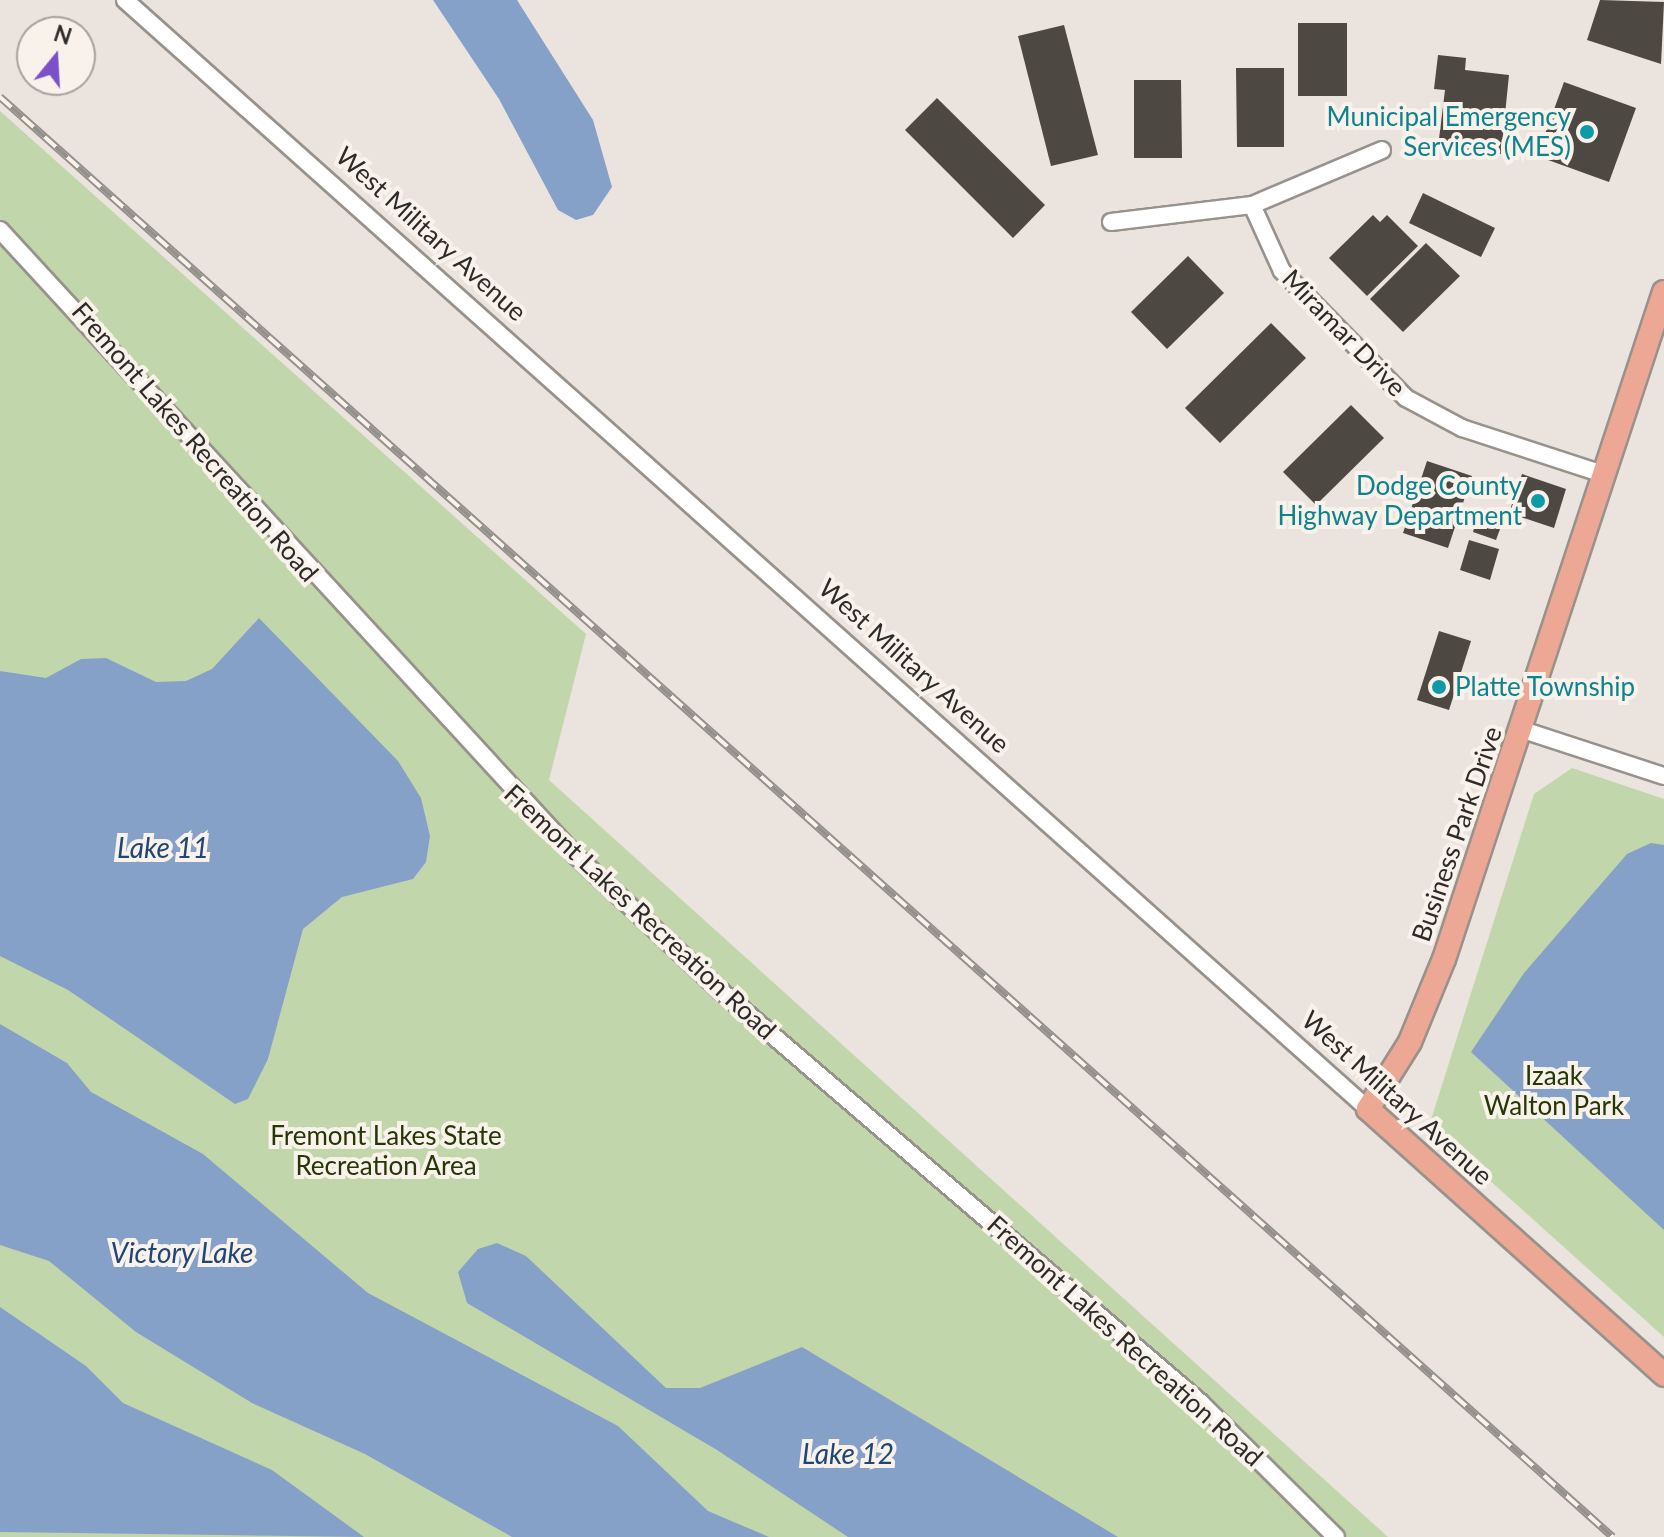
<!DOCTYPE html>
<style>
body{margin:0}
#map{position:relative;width:1664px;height:1537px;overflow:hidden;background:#ebe4de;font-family:Lato,sans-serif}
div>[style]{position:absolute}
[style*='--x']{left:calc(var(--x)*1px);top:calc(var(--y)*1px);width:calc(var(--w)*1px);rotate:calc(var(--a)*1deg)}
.green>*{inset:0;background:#c1d6aa}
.water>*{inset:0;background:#86a1c8}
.building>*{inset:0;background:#4d4842}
.roads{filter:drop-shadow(2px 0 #98928c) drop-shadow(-2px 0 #98928c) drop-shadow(0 2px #98928c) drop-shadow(0 -2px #98928c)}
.minor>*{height:16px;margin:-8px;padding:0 8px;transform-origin:8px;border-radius:8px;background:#fff}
.major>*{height:22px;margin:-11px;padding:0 11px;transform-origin:11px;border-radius:11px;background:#eca795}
.rail>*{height:8px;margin-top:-4px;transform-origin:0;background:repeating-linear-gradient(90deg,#f8f2eb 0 15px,#94908b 0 30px);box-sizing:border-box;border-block:2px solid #94908b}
.dots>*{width:22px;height:22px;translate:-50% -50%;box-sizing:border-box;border:4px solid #f8f2eb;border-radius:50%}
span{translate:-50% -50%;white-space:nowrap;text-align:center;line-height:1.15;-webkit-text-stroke:8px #f8f2eb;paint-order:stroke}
.culture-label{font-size:26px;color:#0d838f}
.right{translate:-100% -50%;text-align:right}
.left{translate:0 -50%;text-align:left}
.street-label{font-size:26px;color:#2d2b29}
.park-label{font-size:26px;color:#243705}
.water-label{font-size:28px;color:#204577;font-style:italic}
.north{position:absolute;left:16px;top:16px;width:80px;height:80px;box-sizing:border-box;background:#f8f2eb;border:2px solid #a7a29d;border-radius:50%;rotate:18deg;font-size:22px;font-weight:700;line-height:32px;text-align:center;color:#2d2b29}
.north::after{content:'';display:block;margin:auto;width:28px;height:36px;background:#7b50c9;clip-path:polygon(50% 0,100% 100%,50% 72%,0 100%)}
</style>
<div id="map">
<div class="green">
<div style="clip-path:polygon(0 111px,586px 634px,549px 780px,1388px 1537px,0 1537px)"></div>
<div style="clip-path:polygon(1572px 768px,1664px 799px,1664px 1337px,1429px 1126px,1534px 794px)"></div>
</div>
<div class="water">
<div style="clip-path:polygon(433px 0,517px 0,593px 120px,612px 187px,593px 215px,576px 220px,558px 210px,499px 99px)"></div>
<div style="clip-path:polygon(259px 618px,398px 761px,421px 798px,430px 836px,426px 862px,413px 879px,342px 897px,303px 929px,268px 1059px,248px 1099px,235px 1104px,68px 990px,0 956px,0 671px,46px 678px,81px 659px,106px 658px,156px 682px,186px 681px,212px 669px)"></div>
<div style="clip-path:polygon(1651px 843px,1664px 845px,1664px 1230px,1471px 1052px,1524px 973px,1627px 854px)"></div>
<div style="clip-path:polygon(0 1024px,67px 1063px,91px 1092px,203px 1154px,368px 1293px,618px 1426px,708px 1511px,769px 1537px,512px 1537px,365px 1454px,252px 1403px,136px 1332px,49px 1261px,0 1245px)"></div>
<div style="clip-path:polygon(497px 1243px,526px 1256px,666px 1388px,700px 1388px,802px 1347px,1118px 1537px,848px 1537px,717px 1450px,467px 1303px,458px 1272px,478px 1249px)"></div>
<div style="clip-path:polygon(0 1307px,86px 1366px,123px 1403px,272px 1470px,364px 1537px,0 1532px)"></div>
</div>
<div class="building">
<div style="clip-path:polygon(1600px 0,1664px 2px,1661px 64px,1587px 40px)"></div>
<div style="clip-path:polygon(1298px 23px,1347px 23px,1347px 96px,1298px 96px)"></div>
<div style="clip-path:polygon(1064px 25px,1098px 155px,1051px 166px,1018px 36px)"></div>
<div style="clip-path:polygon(1438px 55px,1466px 58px,1465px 70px,1509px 75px,1501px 154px,1438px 147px,1445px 90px,1434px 89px)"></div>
<div style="clip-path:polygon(1236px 68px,1284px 68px,1284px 147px,1237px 147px)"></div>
<div style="clip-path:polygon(1134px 80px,1181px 80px,1182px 158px,1134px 158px)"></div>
<div style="clip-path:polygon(1564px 82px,1636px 108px,1609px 182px,1537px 156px)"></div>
<div style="clip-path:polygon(937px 98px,1045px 205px,1013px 238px,905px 130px)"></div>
<div style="clip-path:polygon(1423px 193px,1495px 228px,1481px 257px,1409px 223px)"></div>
<div style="clip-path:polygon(1373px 215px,1380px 222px,1387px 215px,1418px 246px,1367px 296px,1329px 258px)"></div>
<div style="clip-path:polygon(1426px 243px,1460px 276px,1403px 332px,1370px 299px)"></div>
<div style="clip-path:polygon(1188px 256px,1224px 293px,1167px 349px,1131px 312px)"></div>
<div style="clip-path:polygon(1271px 323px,1306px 358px,1220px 443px,1185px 408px)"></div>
<div style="clip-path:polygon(1351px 405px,1384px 438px,1316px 505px,1283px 472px)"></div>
<div style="clip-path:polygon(1427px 461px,1472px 476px,1448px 548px,1403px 533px)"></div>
<div style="clip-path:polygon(1522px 474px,1566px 489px,1554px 528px,1509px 513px)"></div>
<div style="clip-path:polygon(1479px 513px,1503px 521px,1496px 540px,1473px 532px)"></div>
<div style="clip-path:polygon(1469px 540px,1499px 549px,1490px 580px,1460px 570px)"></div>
<div style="clip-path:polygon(1439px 631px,1471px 641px,1449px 710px,1417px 700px)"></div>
</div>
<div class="roads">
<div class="minor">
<div style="--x:125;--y:0;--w:1666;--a:41.74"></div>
<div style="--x:1252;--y:205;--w:72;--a:65.6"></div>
<div style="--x:1282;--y:271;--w:177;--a:45.7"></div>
<div style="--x:1406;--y:398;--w:64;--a:28.2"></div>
<div style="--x:1462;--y:428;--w:151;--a:18.1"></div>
<div style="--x:1111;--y:222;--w:142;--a:-6.9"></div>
<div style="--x:1252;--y:205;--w:141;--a:-22.9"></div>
<div style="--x:0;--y:230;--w:848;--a:47.39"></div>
<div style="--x:574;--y:854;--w:201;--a:43"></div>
<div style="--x:721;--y:991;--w:633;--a:40.64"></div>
<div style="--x:1201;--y:1403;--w:190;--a:44.8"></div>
<div style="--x:1523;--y:730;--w:148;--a:18.1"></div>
</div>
<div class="major">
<div style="--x:1664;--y:292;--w:702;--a:108.25"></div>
<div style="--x:1444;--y:959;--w:90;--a:112.3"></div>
<div style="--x:1410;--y:1042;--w:79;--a:122.1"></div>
<div style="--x:1368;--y:1109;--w:398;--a:41.9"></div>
</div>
</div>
<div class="rail">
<div style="--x:0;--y:97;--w:2162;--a:41.76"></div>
</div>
<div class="dots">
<div style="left:1587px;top:132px;background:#0f9aa8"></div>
<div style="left:1538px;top:501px;background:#0f9aa8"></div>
<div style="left:1439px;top:687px;background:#0f9aa8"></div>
</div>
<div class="culture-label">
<span class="right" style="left:1571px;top:132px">Municipal Emergency<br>Services (MES)</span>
<span class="right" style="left:1522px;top:501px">Dodge County<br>Highway Department</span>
<span class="left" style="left:1455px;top:687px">Platte Township</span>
</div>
<div class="street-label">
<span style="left:431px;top:234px;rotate:42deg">West Military Avenue</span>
<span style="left:1344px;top:333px;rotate:46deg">Miramar Drive</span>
<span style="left:195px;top:442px;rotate:49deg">Fremont Lakes Recreation Road</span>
<span style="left:914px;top:666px;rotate:42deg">West Military Avenue</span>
<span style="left:1457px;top:834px;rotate:-71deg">Business Park Drive</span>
<span style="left:640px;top:912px;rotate:43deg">Fremont Lakes Recreation Road</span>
<span style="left:1397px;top:1098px;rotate:42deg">West Military Avenue</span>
<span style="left:1125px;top:1341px;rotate:42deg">Fremont Lakes Recreation Road</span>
</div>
<div class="park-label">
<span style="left:1554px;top:1091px">Izaak<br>Walton Park</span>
<span style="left:386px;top:1151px">Fremont Lakes State<br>Recreation Area</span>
</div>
<div class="water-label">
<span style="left:163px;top:847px">Lake 11</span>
<span style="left:182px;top:1252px">Victory Lake</span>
<span style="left:848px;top:1453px">Lake 12</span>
</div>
<div class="north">N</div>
</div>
